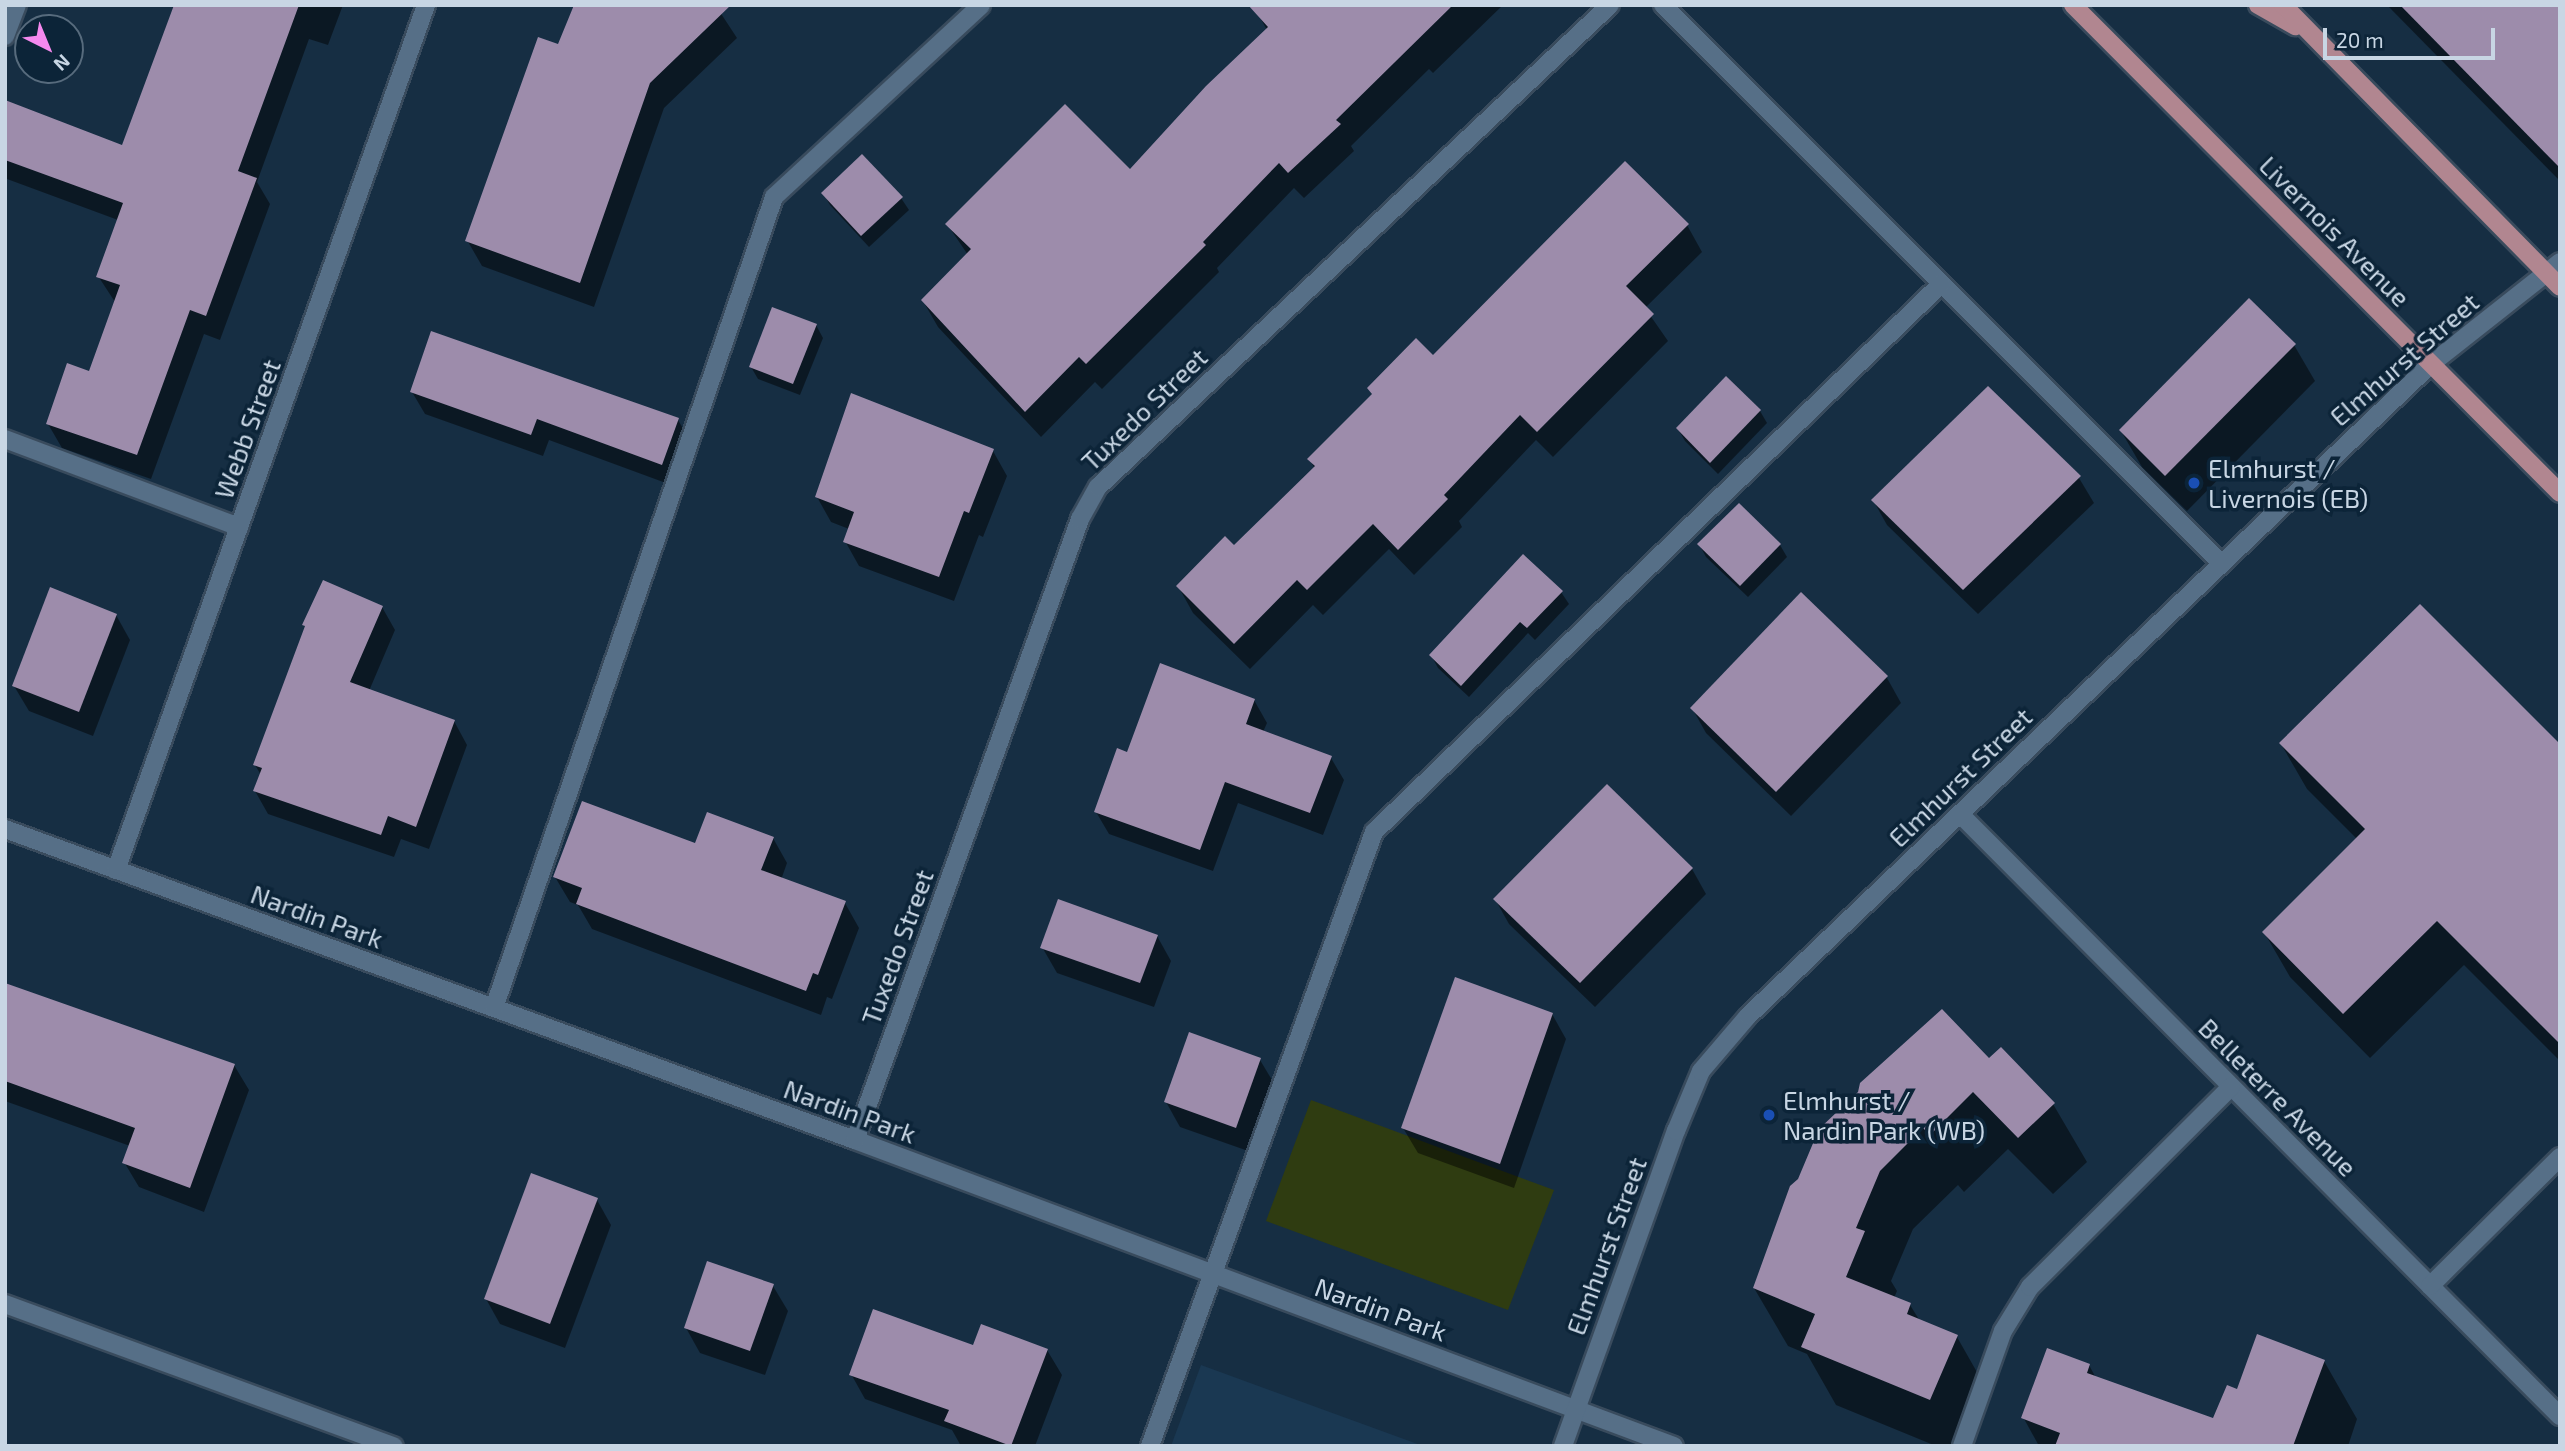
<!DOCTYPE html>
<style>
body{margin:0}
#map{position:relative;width:2565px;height:1451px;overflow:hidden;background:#162e43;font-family:"Exo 2",sans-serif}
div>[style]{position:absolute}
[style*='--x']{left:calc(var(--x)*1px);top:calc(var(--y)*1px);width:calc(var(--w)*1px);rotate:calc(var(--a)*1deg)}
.built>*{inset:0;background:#1a3852}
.green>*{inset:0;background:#2f3c11}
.shadow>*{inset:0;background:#0007}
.building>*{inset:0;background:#9d8cab}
.roads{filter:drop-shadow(2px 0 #394b5d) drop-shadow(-2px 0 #394b5d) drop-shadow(0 2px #394b5d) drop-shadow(0 -2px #394b5d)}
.minor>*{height:18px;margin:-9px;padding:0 9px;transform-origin:9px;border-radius:9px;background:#566f87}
.major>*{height:18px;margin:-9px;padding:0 9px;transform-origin:9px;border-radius:9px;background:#b18690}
.dots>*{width:19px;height:19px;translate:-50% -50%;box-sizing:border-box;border:4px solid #0c2438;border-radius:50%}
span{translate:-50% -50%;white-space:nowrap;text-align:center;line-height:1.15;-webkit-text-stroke:7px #0c2438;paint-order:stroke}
.street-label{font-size:26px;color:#c8d6e4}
.poi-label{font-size:26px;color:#c8d6e4}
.left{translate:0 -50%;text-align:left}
.frame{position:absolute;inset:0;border:7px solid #c8d6e4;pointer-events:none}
.north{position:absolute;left:14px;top:14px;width:70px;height:70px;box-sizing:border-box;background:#0c2438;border:2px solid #576b7d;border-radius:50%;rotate:137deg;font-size:19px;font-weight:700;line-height:28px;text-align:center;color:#c8d6e4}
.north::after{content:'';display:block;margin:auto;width:24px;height:32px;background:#f589ee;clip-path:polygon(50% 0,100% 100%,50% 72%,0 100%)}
.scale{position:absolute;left:2323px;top:28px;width:172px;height:32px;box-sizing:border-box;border:4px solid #c8d6e4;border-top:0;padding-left:9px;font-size:21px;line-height:24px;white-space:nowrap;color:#c8d6e4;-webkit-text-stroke:5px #0c2438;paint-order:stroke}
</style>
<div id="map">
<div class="built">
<div style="clip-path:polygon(1201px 1365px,1423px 1446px,1171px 1446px)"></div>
</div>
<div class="green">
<div style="clip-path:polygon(1311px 1100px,1554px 1190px,1508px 1310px,1266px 1221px)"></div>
</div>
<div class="shadow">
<div style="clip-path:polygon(177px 5px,343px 5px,328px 45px,309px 39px,257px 182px,270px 204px,220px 340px,204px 334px,151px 479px,62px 448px,48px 424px,90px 373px,115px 302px,98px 276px,118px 220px,7px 179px,5px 124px,124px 148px)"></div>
<div style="clip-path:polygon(1268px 5px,1503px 5px,1433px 73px,1429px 69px,1351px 146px,1354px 151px,1304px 198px,1294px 188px,1217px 268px,1219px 272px,1102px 389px,1095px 382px,1041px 437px,938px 327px,923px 301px,968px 255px,947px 224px,1130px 171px,1267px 30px,1258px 14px)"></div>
<div style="clip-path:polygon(2387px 5px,2560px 5px,2560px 181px)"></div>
<div style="clip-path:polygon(718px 9px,737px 38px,664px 108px,594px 307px,482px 266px,467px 240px,559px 47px)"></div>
<div style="clip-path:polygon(823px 193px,901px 198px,909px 210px,869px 247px,830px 205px)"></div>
<div style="clip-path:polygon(1687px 225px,1702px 252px,1645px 308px,1668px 341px,1553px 457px,1536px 440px,1459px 521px,1462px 527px,1414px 575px,1389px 549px,1323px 615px,1313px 605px,1250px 669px,1193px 613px,1178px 586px,1234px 548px,1315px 469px,1310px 460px,1433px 358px)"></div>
<div style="clip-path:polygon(816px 325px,823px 338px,800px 395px,758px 379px,751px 367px)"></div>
<div style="clip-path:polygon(2294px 345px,2315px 381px,2187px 511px,2142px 467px,2121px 431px)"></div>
<div style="clip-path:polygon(412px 392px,678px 420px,691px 442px,674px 486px,549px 440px,543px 456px,425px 414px)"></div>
<div style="clip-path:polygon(1760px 411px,1767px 423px,1718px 474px,1685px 441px,1678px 429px)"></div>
<div style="clip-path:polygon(993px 451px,1007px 476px,983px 537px,979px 535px,954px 601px,859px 566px,845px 541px,849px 529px,831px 522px,817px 497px)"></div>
<div style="clip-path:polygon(2079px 478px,2094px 503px,1978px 614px,1887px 525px,1873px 500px)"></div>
<div style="clip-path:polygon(1699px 544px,1780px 545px,1787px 557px,1748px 597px,1706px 557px)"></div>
<div style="clip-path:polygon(1561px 592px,1569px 604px,1535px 640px,1528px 633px,1469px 697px,1438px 668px,1431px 655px)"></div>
<div style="clip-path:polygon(1801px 594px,1887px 678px,1901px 703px,1791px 816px,1706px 733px,1692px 708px)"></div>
<div style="clip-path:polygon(382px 607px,395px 630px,369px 691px,454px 721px,467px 745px,429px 849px,401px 839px,394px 857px,268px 814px,255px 791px,261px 775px,255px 765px,306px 628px,304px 625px)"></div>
<div style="clip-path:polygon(116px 615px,130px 640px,93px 736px,29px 711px,14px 686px)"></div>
<div style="clip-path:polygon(1254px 700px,1267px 723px,1263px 732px,1331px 758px,1344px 780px,1323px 835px,1238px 803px,1213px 871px,1109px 834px,1096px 812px,1128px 754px)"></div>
<div style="clip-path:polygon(2281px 744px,2560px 746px,2560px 1061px,2464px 965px,2370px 1058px,2290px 977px,2264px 932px,2357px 839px,2307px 789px)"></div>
<div style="clip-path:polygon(773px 838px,787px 863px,781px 880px,845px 903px,859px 928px,832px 999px,827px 997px,821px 1015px,592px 929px,578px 905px,570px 902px,555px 877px)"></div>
<div style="clip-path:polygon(1692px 869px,1706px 894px,1595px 1007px,1509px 924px,1495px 899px)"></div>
<div style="clip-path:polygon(1157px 936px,1171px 961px,1154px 1007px,1057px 973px,1042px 947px)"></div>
<div style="clip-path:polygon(5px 985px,234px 1065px,249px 1090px,204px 1212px,139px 1187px,124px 1162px,130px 1146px,5px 1101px)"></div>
<div style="clip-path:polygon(1552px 1014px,1566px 1039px,1514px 1188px,1418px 1153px,1403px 1128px)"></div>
<div style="clip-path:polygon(1260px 1060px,1275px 1085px,1251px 1152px,1180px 1127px,1166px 1102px)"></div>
<div style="clip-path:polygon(1989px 1060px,2053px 1104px,2087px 1162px,2053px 1194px,2008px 1149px,1964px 1192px,1958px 1185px,1913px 1229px,1891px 1281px,1897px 1291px,1894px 1298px,1910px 1305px,1920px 1321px,1957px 1337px,1990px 1395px,1968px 1446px,1936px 1446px,1836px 1405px,1807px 1354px,1788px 1346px,1754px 1288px)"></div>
<div style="clip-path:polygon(597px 1200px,611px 1225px,565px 1348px,500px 1324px,486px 1299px)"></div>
<div style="clip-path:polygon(773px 1286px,788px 1311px,765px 1375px,700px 1353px,686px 1328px)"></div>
<div style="clip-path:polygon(974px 1348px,1047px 1350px,1062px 1375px,1035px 1446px,961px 1446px,952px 1430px,865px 1399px,851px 1374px)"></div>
<div style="clip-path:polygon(2324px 1361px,2357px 1419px,2348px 1446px,2039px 1446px,2023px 1417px,2089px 1365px,2096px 1378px,2214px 1421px,2238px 1391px)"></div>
</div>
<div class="building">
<div style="clip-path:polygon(174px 5px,299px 5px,238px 171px,257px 178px,206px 316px,190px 310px,137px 455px,46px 424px,67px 363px,89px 371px,120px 285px,96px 277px,123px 203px,5px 160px,5px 100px,122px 145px)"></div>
<div style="clip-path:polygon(574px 5px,731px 5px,650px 83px,580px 283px,465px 241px,538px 37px,558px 44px)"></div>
<div style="clip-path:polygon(1248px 5px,1453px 5px,1336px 120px,1341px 124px,1288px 173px,1279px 163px,1203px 242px,1206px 245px,1086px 364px,1079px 357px,1025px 412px,921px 300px,971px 249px,945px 224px,1065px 104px,1130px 169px,1206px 86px,1268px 27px)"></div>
<div style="clip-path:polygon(2400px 5px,2560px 5px,2560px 168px)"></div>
<div style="clip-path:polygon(862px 154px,903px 197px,861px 236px,821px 193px)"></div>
<div style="clip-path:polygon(1625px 161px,1689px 224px,1626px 286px,1654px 314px,1537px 432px,1520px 415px,1444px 495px,1448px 499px,1398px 550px,1373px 524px,1307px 590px,1297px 580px,1234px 644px,1176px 586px,1225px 536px,1234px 545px,1315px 466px,1307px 459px,1372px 394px,1367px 388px,1416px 338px,1433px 355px)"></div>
<div style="clip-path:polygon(2249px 298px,2296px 344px,2165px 476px,2119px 430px)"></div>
<div style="clip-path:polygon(772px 307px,817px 324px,793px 384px,749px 367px)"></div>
<div style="clip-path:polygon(431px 331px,679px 418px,662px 465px,537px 419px,531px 435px,410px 392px)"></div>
<div style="clip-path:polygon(1726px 376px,1761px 410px,1710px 463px,1676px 428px)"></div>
<div style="clip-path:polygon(1988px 386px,2081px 476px,1963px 590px,1871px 500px)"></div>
<div style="clip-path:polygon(851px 393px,994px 449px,969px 513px,964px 511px,939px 577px,843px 542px,854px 512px,815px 497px)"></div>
<div style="clip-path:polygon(1739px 503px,1781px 544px,1740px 586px,1697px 544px)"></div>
<div style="clip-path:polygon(1523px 554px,1563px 591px,1527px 628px,1520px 622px,1461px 686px,1429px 655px)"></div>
<div style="clip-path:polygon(323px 580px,383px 606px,350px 682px,455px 720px,416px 827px,388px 816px,381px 835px,253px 791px,262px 768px,253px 765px,305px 626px,302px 625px)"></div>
<div style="clip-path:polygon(50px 587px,117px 614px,79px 712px,12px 686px)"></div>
<div style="clip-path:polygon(1801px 592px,1888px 676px,1776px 792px,1690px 708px)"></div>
<div style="clip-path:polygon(2420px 604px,2560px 744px,2560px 1044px,2437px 921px,2343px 1014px,2262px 932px,2365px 829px,2279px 743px)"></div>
<div style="clip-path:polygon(1160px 663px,1255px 699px,1246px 724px,1332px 756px,1310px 813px,1225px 782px,1200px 850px,1094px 812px,1117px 748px,1127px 752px)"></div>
<div style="clip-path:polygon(1607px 784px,1693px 868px,1580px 983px,1493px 899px)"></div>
<div style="clip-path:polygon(582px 801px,695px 843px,707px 812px,774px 837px,761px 870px,846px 901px,818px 975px,813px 973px,806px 991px,576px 904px,582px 888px,553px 877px)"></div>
<div style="clip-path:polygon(1058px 899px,1158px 935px,1140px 983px,1040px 948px)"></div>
<div style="clip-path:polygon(1455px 977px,1553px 1013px,1500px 1164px,1401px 1128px)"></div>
<div style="clip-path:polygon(5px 983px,235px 1064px,190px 1188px,122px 1163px,135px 1128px,5px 1081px)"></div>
<div style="clip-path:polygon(1942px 1009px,1989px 1058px,2001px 1047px,2055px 1103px,2018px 1138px,1973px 1092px,1930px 1135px,1923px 1128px,1880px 1171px,1856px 1228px,1865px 1231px,1846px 1277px,1911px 1303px,1907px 1314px,1958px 1335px,1930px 1400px,1801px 1347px,1815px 1314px,1753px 1288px,1790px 1186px,1798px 1179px,1819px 1129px,1858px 1092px,1860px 1083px)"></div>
<div style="clip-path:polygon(1189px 1032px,1261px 1058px,1236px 1128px,1164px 1102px)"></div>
<div style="clip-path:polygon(531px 1173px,598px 1198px,550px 1324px,484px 1299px)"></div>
<div style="clip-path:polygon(707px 1261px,774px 1284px,750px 1351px,684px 1328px)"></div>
<div style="clip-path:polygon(873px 1309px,973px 1345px,981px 1324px,1048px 1349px,1011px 1446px,944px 1421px,949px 1410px,849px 1375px)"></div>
<div style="clip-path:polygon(2257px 1334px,2325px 1360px,2293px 1446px,2055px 1446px,2060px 1433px,2021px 1418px,2047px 1348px,2090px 1364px,2087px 1373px,2213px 1418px,2227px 1385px,2237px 1389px)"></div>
</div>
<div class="roads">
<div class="minor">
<div style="--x:1663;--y:5;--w:789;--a:45"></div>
<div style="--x:5;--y:36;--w:33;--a:-69"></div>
<div style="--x:5;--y:439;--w:250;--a:20.6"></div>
<div style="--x:1960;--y:814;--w:850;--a:45.1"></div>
<div style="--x:5;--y:829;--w:905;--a:20.1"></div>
<div style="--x:855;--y:1140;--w:874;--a:20.49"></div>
<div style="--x:116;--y:870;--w:919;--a:-70.28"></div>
<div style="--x:494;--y:1008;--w:858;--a:-70.95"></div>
<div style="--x:774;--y:197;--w:282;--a:-42.8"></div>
<div style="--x:855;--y:1140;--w:661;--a:-70.08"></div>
<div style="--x:1080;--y:519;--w:37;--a:-61"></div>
<div style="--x:1098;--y:487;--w:703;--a:-43.27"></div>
<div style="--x:2430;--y:1286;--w:183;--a:-44.8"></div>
<div style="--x:5;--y:1304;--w:414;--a:20.1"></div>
<div style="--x:1150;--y:1446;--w:654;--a:-69.96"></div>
<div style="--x:1374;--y:832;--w:789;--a:-44.02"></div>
<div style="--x:1563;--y:1446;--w:335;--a:-70.3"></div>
<div style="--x:1676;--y:1131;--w:65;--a:-67.4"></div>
<div style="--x:1701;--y:1071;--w:72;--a:-49.5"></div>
<div style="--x:1748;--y:1016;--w:944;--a:-43.67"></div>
<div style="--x:2431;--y:364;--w:164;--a:-38.3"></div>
<div style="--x:1962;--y:1446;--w:122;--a:-70.4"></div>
<div style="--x:2003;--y:1331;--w:52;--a:-58.5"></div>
<div style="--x:2030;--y:1287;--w:284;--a:-44.9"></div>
</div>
<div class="major">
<div style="--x:2073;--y:5;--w:689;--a:45.06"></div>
<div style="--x:2258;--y:5;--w:43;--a:29.6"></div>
<div style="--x:2283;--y:5;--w:395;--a:45.5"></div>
</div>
</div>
<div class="dots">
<div style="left:2194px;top:483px;background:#1a4fb4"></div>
<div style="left:1769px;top:1115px;background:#1a4fb4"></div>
</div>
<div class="street-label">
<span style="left:2335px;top:231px;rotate:45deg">Livernois Avenue</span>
<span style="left:2404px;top:359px;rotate:-41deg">Elmhurst Street</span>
<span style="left:1144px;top:409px;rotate:-44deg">Tuxedo Street</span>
<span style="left:247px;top:429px;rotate:-70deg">Webb Street</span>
<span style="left:1960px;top:777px;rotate:-44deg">Elmhurst Street</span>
<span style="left:317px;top:916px;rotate:20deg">Nardin Park</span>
<span style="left:897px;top:947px;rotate:-70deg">Tuxedo Street</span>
<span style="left:2278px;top:1097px;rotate:45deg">Belleterre Avenue</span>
<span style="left:850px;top:1111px;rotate:20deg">Nardin Park</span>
<span style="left:1606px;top:1246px;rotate:-70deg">Elmhurst Street</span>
<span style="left:1381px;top:1309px;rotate:20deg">Nardin Park</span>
</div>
<div class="poi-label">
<span class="left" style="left:2208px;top:483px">Elmhurst /<br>Livernois (EB)</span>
<span class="left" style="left:1783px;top:1115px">Elmhurst /<br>Nardin Park (WB)</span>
</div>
<div class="frame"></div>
<div class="north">N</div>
<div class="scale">20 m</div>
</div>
